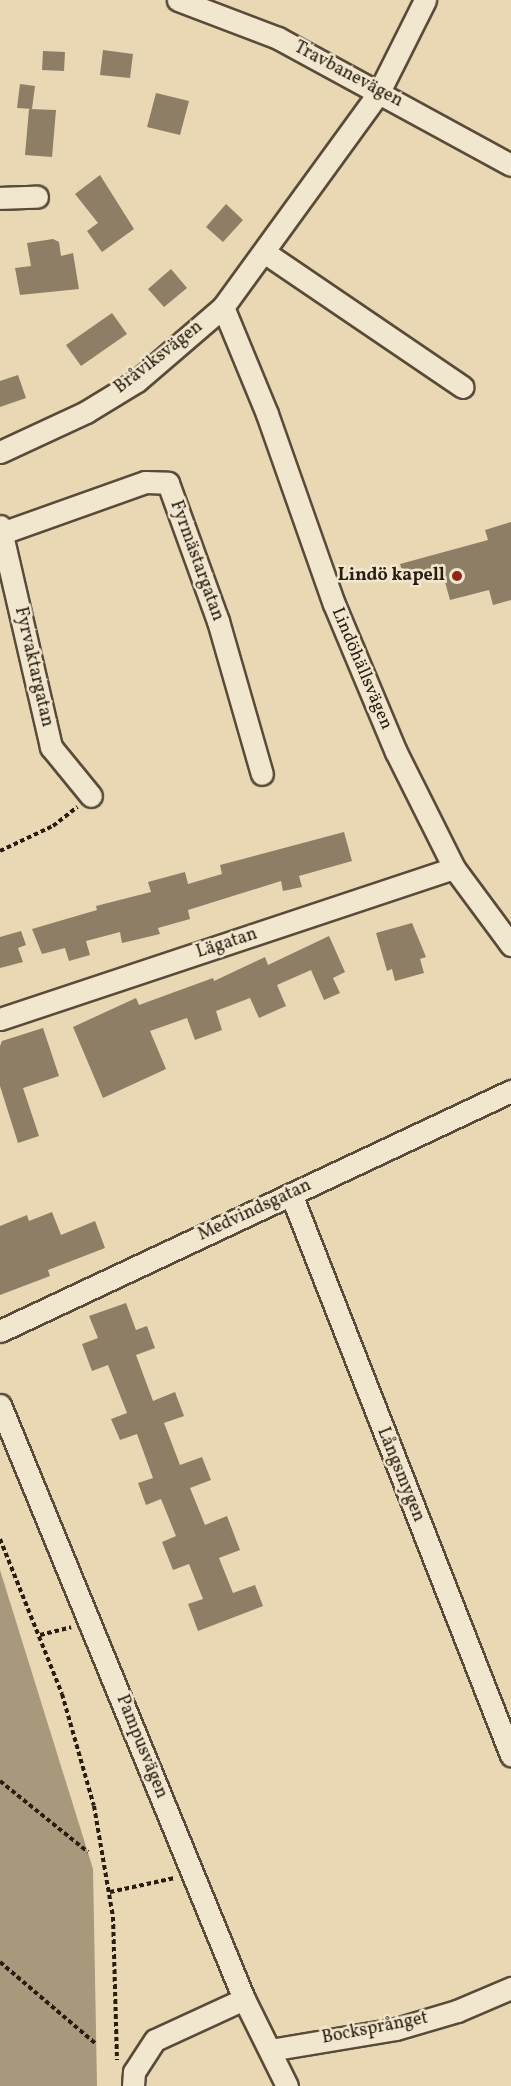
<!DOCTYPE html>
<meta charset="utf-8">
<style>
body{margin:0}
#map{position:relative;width:511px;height:2086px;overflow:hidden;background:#e9d8b3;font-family:Vollkorn,serif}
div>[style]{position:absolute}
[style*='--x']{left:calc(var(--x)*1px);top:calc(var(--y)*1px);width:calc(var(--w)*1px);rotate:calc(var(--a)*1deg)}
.water>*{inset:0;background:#a8987c}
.building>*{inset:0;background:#8d7e65}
.path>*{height:4px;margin-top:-2px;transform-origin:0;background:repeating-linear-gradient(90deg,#291c10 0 4.5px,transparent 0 7.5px)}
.roads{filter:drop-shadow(2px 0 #594b39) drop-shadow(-2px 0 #594b39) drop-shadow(0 2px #594b39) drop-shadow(0 -2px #594b39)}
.street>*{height:21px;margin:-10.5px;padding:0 10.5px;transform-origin:10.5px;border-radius:10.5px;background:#f1e6ce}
.dots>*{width:16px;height:16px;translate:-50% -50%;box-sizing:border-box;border:3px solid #f1e6ce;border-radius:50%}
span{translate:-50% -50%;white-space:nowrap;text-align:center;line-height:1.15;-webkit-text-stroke:5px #f1e6ce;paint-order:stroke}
.street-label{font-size:18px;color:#291c10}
.poi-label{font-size:18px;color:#291c10;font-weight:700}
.right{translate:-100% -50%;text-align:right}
</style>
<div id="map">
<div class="water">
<div style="clip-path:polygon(0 1570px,93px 1869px,97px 2086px,0 2086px)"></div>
</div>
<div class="building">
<div style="clip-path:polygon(103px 50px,133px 54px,130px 78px,100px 75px)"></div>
<div style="clip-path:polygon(43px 51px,65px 52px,64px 71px,42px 70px)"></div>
<div style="clip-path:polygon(20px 84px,35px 86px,32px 109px,17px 108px)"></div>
<div style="clip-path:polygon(156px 93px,189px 101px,180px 135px,147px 127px)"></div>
<div style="clip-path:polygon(29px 109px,56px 110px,52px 157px,25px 155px)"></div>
<div style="clip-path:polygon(100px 175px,134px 229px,102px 252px,87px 231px,98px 223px,75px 194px)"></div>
<div style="clip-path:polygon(226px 204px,243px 220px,223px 242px,206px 227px)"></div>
<div style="clip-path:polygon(53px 239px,59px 242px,61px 256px,73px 253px,79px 289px,20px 295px,15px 268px,31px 266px,27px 243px)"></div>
<div style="clip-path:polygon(171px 269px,187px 288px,164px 307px,148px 289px)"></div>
<div style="clip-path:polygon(112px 313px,127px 334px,81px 366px,66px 345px)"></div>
<div style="clip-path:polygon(18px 375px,26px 398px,0 407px,0 381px)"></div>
<div style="clip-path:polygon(511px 522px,511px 600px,493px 605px,489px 590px,450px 600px,442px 571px,405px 582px,400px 564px,488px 540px,485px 530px)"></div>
<div style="clip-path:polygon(344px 832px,352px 861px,299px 876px,302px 887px,283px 891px,281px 881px,188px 910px,190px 919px,158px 928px,160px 934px,122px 943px,120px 932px,86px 941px,90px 955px,69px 961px,65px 948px,42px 954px,32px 929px,97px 910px,96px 906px,151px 892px,148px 882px,185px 872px,188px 884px,222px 874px,220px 865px)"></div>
<div style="clip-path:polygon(412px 923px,426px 957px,420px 959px,424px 973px,395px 981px,392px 969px,387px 971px,376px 933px)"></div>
<div style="clip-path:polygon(21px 931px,26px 945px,18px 948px,23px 962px,0 968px,0 937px)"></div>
<div style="clip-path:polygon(329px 936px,345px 972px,333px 978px,340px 993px,324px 1000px,311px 970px,277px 985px,286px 1006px,259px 1018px,250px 998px,216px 1011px,222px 1030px,195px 1040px,187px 1018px,150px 1031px,166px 1069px,103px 1098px,73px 1027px,136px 998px,139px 1005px,213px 978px,214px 981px,265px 957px,268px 965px)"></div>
<div style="clip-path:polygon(43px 1028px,59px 1076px,23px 1088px,39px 1136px,18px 1143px,0 1086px,0 1046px,2px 1041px)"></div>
<div style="clip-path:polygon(52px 1212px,61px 1235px,95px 1221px,105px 1248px,48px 1270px,50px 1276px,0 1295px,0 1226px,27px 1215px,29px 1221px)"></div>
<div style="clip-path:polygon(126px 1303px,136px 1330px,147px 1326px,155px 1348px,136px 1355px,153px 1401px,175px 1392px,184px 1416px,164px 1423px,180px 1465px,202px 1457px,211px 1480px,190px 1488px,205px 1525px,227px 1516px,240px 1550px,219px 1558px,233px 1593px,255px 1585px,263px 1606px,198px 1631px,188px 1604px,203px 1599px,189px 1564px,173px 1570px,162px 1542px,176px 1536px,161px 1499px,146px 1505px,138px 1483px,153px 1478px,137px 1434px,120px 1440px,111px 1419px,127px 1413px,108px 1365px,92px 1371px,82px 1344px,98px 1338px,89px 1316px)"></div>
</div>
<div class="path">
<div style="--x:0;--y:851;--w:59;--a:-25.3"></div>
<div style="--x:53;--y:826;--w:31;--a:-38"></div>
<div style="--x:0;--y:1539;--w:167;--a:68.2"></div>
<div style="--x:62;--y:1694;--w:116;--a:74.1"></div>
<div style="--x:94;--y:1806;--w:113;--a:80.3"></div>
<div style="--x:113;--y:1917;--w:143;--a:88.4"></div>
<div style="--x:40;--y:1635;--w:32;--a:-14"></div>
<div style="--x:0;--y:1781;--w:113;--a:38.9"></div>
<div style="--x:110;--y:1892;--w:66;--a:-12.3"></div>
<div style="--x:0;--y:1962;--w:126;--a:40.5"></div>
</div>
<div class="roads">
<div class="street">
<div style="--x:178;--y:0;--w:107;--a:20.8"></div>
<div style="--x:278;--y:38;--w:265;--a:28.6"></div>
<div style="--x:0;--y:198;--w:37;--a:-2"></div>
<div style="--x:264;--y:252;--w:240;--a:34.2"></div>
<div style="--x:223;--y:307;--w:116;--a:67.6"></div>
<div style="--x:267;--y:414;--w:201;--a:70.6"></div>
<div style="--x:334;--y:604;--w:160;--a:67.3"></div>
<div style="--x:396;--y:752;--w:130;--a:63.4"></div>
<div style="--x:454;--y:868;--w:96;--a:53.5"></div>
<div style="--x:0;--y:452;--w:95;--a:-24.9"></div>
<div style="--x:86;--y:412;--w:60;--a:-31.3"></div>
<div style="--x:137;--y:381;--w:113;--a:-40.7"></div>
<div style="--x:223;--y:307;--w:266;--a:-54"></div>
<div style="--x:379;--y:92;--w:103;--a:-63.4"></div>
<div style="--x:0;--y:526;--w:227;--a:77"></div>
<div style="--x:51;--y:747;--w:63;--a:50.8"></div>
<div style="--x:2;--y:533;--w:152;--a:-19.6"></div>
<div style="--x:145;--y:482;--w:23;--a:2"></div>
<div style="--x:168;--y:483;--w:147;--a:70.1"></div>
<div style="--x:218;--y:621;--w:159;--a:74"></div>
<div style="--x:0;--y:1019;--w:478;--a:-18.4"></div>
<div style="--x:291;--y:1194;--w:603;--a:68.59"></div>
<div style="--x:0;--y:1331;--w:565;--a:-25.16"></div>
<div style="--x:0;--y:1405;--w:642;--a:67.67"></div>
<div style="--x:244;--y:1999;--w:97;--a:63.7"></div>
<div style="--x:270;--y:2050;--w:128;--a:-9.5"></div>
<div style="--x:396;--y:2029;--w:64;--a:-16.4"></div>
<div style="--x:457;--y:2011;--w:59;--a:-23.1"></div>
<div style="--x:133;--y:2086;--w:14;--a:-86"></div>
<div style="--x:134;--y:2072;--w:38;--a:-57"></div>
<div style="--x:155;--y:2040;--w:98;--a:-24.7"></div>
</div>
</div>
<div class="dots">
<div style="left:457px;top:576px;background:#8f2418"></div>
</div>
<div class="street-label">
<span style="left:348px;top:75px;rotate:28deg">Travbanevägen</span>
<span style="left:159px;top:358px;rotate:-38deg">Bråviksvägen</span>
<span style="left:196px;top:561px;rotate:70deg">Fyrmästargatan</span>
<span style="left:33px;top:667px;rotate:77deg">Fyrvaktargatan</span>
<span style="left:361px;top:669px;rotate:67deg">Lindöhällsvägen</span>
<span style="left:227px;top:944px;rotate:-18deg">Lägatan</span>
<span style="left:255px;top:1211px;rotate:-25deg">Medvindsgatan</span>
<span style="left:400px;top:1475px;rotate:68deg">Långsmygen</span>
<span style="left:141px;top:1747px;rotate:68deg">Pampusvägen</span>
<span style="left:375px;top:2029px;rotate:-11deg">Bocksprånget</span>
</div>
<div class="poi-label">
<span class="right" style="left:445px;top:576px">Lindö kapell</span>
</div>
</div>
